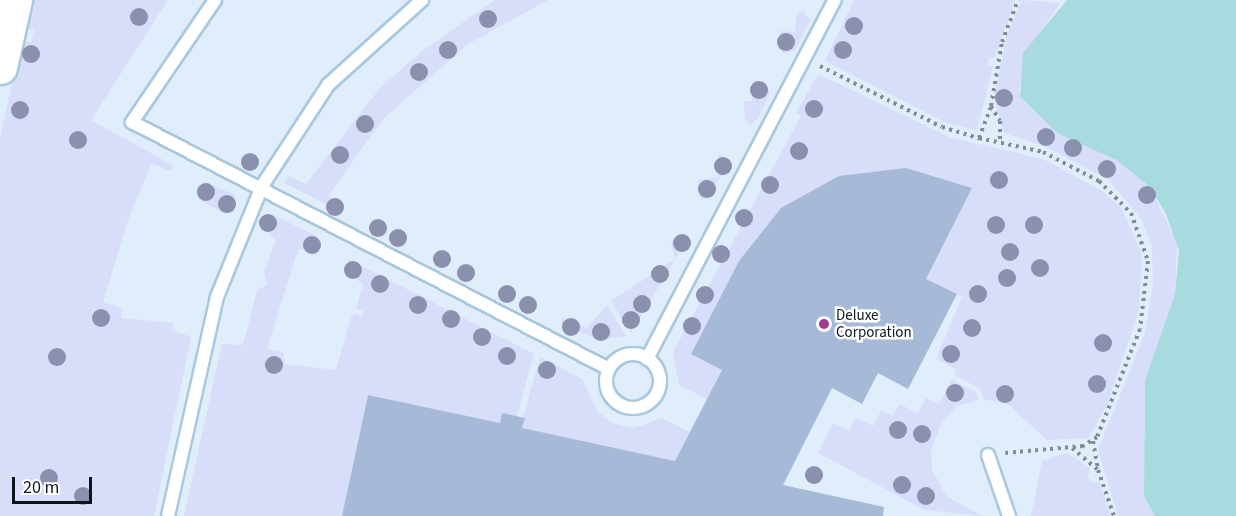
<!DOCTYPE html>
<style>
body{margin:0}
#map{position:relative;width:1236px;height:516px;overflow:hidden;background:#eff5fa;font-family:"Source Sans 3",sans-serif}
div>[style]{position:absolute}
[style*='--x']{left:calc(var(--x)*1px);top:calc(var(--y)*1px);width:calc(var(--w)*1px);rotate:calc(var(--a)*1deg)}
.built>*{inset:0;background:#dfeefa}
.green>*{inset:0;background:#d8ddfa}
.water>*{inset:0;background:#a8dbe0}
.building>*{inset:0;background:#a6b9d6}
.path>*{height:4px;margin-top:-2px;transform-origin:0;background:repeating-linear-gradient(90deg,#848c93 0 3px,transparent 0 7.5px)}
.roads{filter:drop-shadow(2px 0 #a9c8df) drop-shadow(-2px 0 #a9c8df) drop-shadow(0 2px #a9c8df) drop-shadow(0 -2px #a9c8df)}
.lane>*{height:12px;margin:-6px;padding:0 6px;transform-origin:6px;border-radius:6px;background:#fff}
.lane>.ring{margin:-6px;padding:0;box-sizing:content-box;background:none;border:12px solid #fff;border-radius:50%}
.secondary>*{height:33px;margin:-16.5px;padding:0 16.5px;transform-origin:16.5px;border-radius:16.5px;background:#fff}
.trees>*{width:18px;height:18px;margin:-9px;border-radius:50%;background:#8a90ad}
.dots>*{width:16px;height:16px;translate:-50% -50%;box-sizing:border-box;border:3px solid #fff;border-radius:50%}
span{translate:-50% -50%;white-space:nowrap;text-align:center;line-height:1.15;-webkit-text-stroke:5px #fff;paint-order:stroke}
.poi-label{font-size:15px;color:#0a151d}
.left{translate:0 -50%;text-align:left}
.scale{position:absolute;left:12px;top:477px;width:80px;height:27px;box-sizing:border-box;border:3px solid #0a151d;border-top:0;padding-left:8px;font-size:18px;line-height:21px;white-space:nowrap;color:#0a151d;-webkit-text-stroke:4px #fff;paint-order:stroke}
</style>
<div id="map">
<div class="built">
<div style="clip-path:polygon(15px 0,1236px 0,1236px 516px,0 516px,0 67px)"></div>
</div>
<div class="green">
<div style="clip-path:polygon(30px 0,168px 0,91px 120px,174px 166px,169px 171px,152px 163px,128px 220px,103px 302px,121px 308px,122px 318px,173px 323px,172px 330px,191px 337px,154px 516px,0 516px,0 138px,20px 49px,23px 41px,31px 42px,34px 30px,26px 28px)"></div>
<div style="clip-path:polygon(495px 0,548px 0,468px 44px,383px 119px,328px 196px,342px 205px,342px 212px,284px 183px,288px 176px,306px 184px,380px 88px,421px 52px)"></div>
<div style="clip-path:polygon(854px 0,1015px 0,995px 58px,989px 58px,987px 65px,993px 67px,977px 130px,946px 123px,825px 61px)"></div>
<div style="clip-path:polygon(1022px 0,1060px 3px,1028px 50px,1019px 91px,1024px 102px,1057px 133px,1116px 160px,1149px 186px,1177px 243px,1175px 294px,1145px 380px,1144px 496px,1155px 516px,1118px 516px,1098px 450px,1145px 333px,1153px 283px,1152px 247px,1142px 220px,1109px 180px,1045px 146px,1004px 133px,994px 97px,1007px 35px)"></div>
<div style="clip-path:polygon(803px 11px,810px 20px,795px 51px,783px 53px,778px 49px,780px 31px,795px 32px,797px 14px)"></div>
<div style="clip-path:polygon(818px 74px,949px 137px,1043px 159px,1104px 192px,1122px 209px,1142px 254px,1139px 311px,1107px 404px,1089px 438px,1047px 440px,1009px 405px,984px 399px,979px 388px,954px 375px,957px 370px,936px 359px,962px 297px,926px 279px,972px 188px,906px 168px,739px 261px,691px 354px,722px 370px,707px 399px,679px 385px,673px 352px,801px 116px,796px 113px)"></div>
<div style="clip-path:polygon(753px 80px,765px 82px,770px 93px,758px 119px,750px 125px,745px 120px,744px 101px,752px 101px)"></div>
<div style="clip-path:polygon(719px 154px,731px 163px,702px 201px,697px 180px,718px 177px)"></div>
<div style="clip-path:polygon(204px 182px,235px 195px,234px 210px,223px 213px,199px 199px,197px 192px)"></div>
<div style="clip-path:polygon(270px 214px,316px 235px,321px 247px,315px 255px,300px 248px,296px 256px,267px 349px,283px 352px,285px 364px,336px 370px,350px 320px,354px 313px,362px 317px,364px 312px,356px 308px,363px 284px,344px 271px,350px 260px,534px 354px,514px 426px,368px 395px,342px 516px,184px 516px,222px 344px,243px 345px,257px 290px,267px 285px,264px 272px,276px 240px,260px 225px)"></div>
<div style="clip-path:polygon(684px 234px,689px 236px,631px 333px,611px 301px,675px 259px,671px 242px)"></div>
<div style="clip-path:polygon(607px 305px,626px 336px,598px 340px,561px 323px,563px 317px,587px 328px)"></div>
<div style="clip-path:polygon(540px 357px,582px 379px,597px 411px,612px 423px,634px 428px,662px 418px,690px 432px,675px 461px,520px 428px)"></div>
<div style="clip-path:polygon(952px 380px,976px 392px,979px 400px,957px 406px,941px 424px,931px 450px,932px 469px,946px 496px,982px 516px,925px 510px,818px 453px,833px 423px,849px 431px,856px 418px,873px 426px,881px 411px,893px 416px,899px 404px,918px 413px,926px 398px,939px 404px)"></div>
<div style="clip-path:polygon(1067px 453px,1090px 468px,1088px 476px,1092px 483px,1099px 482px,1111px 516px,1031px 516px,1042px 461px)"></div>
</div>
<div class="water">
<div style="clip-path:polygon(1067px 0,1236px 0,1236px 516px,1155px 516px,1144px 496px,1145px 380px,1175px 294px,1179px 251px,1166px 214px,1149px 186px,1116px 160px,1057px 133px,1020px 97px,1023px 53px)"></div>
</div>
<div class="building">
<div style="clip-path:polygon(906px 168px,972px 188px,926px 279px,957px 294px,908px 389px,878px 373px,862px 404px,832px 388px,783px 485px,884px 507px,883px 516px,342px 516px,368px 395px,500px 423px,502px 413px,525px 418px,522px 428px,675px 461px,722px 370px,691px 354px,739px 261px,781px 208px,839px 176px)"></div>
</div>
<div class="path">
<div style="--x:820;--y:66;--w:136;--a:26.6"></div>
<div style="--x:942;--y:127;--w:39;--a:17"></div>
<div style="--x:979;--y:138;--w:34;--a:-69"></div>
<div style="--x:991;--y:106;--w:65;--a:-80.2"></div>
<div style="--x:1002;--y:42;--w:45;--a:-69.1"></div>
<div style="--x:991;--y:106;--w:17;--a:59"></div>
<div style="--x:1000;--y:121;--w:20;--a:90"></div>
<div style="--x:979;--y:138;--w:66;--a:12.3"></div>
<div style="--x:1043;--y:152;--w:63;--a:27.4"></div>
<div style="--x:1099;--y:181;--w:45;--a:45"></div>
<div style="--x:1131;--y:213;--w:51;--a:70.5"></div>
<div style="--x:1148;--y:261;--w:68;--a:96.7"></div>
<div style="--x:1140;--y:329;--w:116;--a:111.7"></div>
<div style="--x:1097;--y:437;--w:17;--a:147"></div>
<div style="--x:1083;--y:446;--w:78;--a:174.9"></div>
<div style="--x:1093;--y:441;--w:29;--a:80"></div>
<div style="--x:1072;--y:448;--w:34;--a:40"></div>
<div style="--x:1098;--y:470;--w:49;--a:70.8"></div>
</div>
<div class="roads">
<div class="lane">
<div style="--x:215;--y:0;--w:148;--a:124.2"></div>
<div style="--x:132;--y:122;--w:537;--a:27.38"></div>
<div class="ring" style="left:606px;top:354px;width:42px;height:42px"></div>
<div style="--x:647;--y:359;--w:405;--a:-62.4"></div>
<div style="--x:988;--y:455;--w:65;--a:71"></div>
<div style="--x:168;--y:516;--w:224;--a:-77.4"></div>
<div style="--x:217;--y:297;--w:120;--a:-67.9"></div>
<div style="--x:262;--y:186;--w:121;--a:-56.8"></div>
<div style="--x:328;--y:85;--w:127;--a:-42.1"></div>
</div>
<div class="secondary">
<div style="--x:0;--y:67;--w:69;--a:-77.4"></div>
</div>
</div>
<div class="trees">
<div style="left:139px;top:17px"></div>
<div style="left:488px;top:19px"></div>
<div style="left:854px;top:26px"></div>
<div style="left:786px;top:42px"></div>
<div style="left:448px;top:50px"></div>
<div style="left:843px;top:50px"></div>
<div style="left:31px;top:54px"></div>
<div style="left:419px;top:72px"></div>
<div style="left:759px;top:90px"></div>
<div style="left:1004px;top:98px"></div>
<div style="left:814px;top:109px"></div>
<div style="left:20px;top:110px"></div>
<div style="left:365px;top:124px"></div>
<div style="left:1046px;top:137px"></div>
<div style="left:78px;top:140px"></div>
<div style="left:1073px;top:148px"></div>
<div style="left:799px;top:151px"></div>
<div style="left:340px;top:155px"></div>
<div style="left:250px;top:162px"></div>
<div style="left:723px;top:166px"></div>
<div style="left:1107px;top:169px"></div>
<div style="left:999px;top:180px"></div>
<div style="left:770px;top:185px"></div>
<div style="left:707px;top:189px"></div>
<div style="left:206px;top:192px"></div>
<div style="left:1147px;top:195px"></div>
<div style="left:227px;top:204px"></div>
<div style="left:335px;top:207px"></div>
<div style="left:744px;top:218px"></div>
<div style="left:268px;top:223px"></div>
<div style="left:996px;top:225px"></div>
<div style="left:1034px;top:225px"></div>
<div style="left:378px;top:228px"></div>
<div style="left:398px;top:238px"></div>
<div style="left:682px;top:243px"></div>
<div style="left:312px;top:245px"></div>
<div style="left:1010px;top:252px"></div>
<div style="left:721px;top:254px"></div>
<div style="left:442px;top:259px"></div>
<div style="left:1040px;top:268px"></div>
<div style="left:353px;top:270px"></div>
<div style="left:466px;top:273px"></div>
<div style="left:660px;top:274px"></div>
<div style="left:1007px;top:278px"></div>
<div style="left:380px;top:284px"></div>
<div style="left:507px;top:294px"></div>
<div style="left:978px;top:294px"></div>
<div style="left:705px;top:295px"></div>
<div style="left:642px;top:304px"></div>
<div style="left:418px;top:305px"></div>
<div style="left:528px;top:305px"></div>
<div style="left:101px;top:318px"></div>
<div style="left:451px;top:319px"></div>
<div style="left:631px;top:320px"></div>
<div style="left:692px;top:326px"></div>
<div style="left:571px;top:327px"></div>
<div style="left:972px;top:328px"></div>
<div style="left:601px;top:332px"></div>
<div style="left:482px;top:337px"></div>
<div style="left:1103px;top:343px"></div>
<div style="left:951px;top:354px"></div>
<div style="left:507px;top:356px"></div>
<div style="left:57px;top:357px"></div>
<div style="left:274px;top:365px"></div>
<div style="left:547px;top:370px"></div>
<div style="left:1097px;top:384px"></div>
<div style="left:955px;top:393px"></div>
<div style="left:1005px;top:394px"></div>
<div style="left:898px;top:430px"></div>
<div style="left:922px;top:434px"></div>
<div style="left:814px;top:475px"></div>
<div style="left:49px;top:478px"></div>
<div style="left:902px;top:485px"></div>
<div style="left:83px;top:496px"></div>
<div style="left:926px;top:496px"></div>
</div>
<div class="dots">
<div style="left:824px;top:324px;background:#a03596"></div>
</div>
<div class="poi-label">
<span class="left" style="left:836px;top:324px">Deluxe<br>Corporation</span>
</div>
<div class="scale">20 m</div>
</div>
